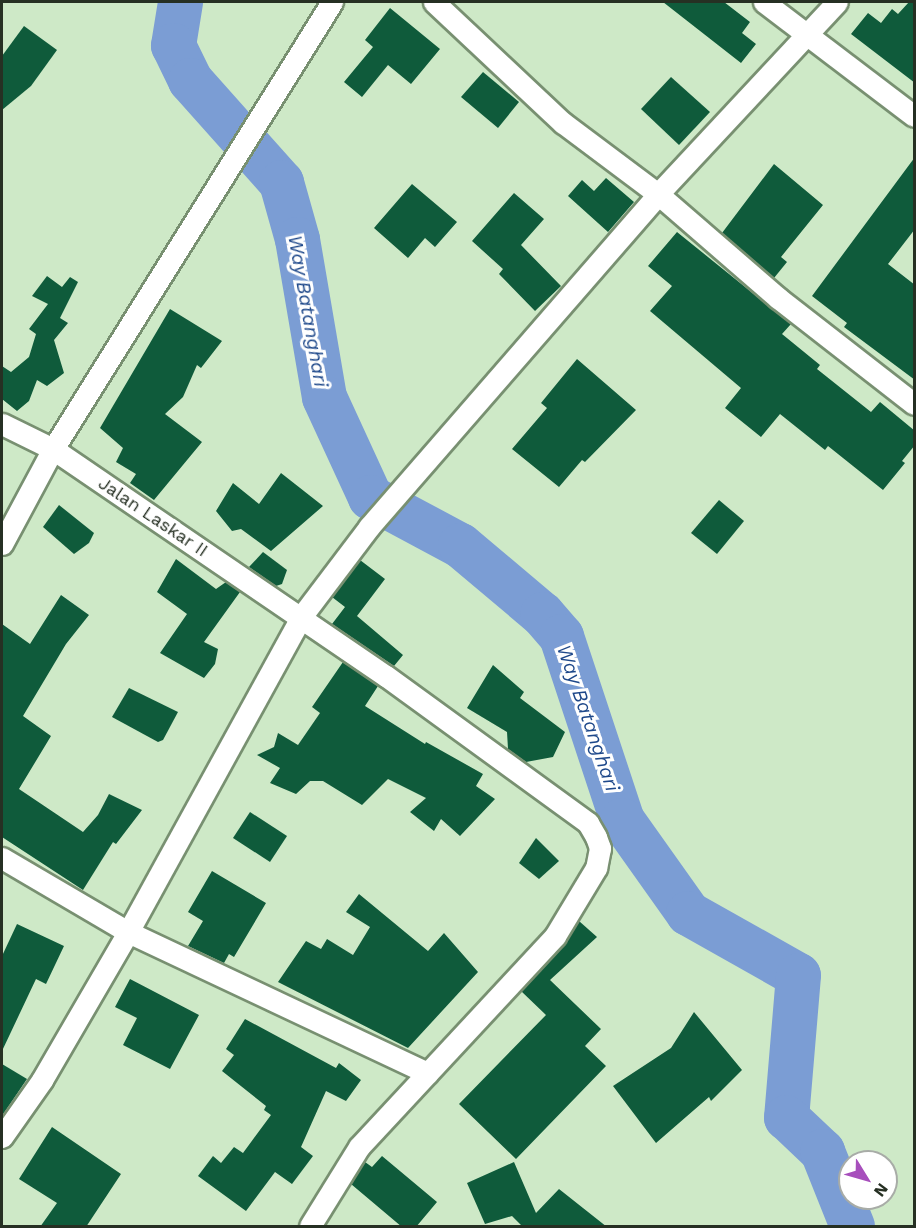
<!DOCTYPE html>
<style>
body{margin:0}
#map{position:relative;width:916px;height:1228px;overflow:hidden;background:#cee9c7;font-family:"Work Sans",sans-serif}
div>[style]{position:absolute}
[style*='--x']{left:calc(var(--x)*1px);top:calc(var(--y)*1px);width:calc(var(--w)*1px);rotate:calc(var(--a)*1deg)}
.river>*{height:45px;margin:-22.5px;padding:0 22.5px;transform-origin:22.5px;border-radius:22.5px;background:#7b9dd4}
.building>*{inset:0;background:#0f5b3b}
.roads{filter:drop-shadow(2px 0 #789071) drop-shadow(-2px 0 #789071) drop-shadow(0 2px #789071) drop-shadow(0 -2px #789071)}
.street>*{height:21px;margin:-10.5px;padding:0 10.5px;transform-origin:10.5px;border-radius:10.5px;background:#fff}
span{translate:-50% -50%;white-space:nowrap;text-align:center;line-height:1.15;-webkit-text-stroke:6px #fff;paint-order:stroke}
.street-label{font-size:18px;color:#263023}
.water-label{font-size:20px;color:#1e488a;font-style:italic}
.frame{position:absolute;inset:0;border:3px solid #263023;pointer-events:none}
.north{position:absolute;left:838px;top:1150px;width:60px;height:60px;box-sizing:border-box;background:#fff;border:2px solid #a8aca7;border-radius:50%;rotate:127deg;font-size:16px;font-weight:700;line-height:24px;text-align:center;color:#263023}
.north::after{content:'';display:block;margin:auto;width:21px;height:27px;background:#a74fbc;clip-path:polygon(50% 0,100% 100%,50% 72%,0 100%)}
</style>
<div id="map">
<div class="river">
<div style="--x:180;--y:2;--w:44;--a:99.2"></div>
<div style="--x:173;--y:45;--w:39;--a:64"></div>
<div style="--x:190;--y:80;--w:137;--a:48.3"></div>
<div style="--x:281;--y:182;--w:59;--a:74.3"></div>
<div style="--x:297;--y:239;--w:160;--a:80.3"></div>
<div style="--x:324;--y:397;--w:110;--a:65.3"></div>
<div style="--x:370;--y:497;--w:102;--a:28.1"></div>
<div style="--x:460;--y:545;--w:107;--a:40.1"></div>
<div style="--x:542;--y:614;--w:29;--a:49"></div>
<div style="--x:561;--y:636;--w:194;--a:71.7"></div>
<div style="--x:622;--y:820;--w:114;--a:54.6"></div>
<div style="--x:688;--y:913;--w:126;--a:29.4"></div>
<div style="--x:798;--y:975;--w:143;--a:94.8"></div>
<div style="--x:786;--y:1117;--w:50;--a:43.4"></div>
<div style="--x:822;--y:1151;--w:81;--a:68.2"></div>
</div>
<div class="building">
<div style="clip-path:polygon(663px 2px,724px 2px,750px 22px,742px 33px,756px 44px,741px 63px)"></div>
<div style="clip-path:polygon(909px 2px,915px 2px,915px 83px,851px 34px,868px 13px,881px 23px,892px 9px,898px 14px)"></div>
<div style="clip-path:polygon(390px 8px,440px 49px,411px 84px,388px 65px,362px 97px,344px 82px,373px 47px,365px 40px)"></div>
<div style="clip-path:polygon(24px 26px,57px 50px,31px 86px,2px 110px,2px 56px)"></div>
<div style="clip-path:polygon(483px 72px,519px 102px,498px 128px,461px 97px)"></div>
<div style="clip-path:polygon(671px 77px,710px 112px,679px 145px,641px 109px)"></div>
<div style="clip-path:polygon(915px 157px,915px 229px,888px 264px,915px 285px,915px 380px,844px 327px,847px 323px,812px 296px)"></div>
<div style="clip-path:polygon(774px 164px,823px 205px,781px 257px,787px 262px,774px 278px,722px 233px)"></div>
<div style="clip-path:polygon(606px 178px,634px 202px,608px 232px,568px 196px,582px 180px,594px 191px)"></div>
<div style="clip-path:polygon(412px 184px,457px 222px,435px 247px,425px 238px,408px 258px,374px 228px)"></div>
<div style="clip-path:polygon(514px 193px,544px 219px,521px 245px,561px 286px,535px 311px,499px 274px,503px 269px,472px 241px)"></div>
<div style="clip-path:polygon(677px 232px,791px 324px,782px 334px,820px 365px,817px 369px,871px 412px,880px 402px,915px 431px,915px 445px,902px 461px,905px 463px,883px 490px,828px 446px,825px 450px,780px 414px,761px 437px,725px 408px,741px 388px,650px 311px,672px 286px,648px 266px)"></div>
<div style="clip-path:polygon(47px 276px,62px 287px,70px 277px,78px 282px,60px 318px,68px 323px,54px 340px,64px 373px,47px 386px,37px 380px,29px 401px,17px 411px,2px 399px,2px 366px,11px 372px,29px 357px,36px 334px,29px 329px,48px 304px,32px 296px)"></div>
<div style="clip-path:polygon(170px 309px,222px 341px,201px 368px,197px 365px,183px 397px,165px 414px,202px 442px,154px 500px,130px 483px,136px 474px,116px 462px,123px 448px,100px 428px)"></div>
<div style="clip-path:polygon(577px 359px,636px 410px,585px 462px,582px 460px,559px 487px,512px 449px,547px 408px,541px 403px)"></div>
<div style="clip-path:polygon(281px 473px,323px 506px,271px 551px,241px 529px,232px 531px,216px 511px,233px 483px,259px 504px)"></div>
<div style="clip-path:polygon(719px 500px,744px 521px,717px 554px,691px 533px)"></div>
<div style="clip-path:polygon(59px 505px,94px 533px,89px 543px,74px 554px,43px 527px)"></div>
<div style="clip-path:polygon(263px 552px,287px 570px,282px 584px,276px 586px,249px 567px)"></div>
<div style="clip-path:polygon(176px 559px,216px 589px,226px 582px,240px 592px,204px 642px,218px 649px,215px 664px,204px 678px,160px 653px,187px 614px,157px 592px)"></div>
<div style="clip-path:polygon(360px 560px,385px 579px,357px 616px,403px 655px,394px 666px,332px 624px,345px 607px,332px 597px)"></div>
<div style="clip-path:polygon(61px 595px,89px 615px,66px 644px,23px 716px,51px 736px,19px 789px,83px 832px,98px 815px,109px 794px,142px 810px,116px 844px,113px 842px,83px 890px,2px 837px,2px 624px,30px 644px)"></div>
<div style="clip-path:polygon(343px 662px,378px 686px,365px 706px,425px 744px,426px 742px,483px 774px,476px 786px,495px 799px,460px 836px,441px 819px,434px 831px,410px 812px,426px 798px,388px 779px,362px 805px,323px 781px,310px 781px,296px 794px,270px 783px,280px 768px,257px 755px,274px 747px,278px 733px,298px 745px,320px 713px,312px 707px)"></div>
<div style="clip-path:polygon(493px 665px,524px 692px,520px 698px,565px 732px,553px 757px,526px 762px,508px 749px,507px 732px,467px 708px)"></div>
<div style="clip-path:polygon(129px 688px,178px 712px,163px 740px,158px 742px,112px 717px)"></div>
<div style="clip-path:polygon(250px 812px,287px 836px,270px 862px,233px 838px)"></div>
<div style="clip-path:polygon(536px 838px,559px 861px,539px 879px,519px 863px)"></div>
<div style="clip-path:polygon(212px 871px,266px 903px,234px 957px,229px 954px,224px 963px,188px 946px,203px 921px,188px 912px)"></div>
<div style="clip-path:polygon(359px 894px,428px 951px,444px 933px,478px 972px,408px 1048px,278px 982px,306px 941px,321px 949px,327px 939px,353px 955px,370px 927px,346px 912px)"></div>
<div style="clip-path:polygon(579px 921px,597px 937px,550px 980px,601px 1029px,585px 1046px,606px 1066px,516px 1159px,459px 1104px,546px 1015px,521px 991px,564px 945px)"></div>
<div style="clip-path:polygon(17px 924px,64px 946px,46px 984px,36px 979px,2px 1051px,2px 956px)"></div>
<div style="clip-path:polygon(130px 979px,199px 1015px,170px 1069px,123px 1045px,137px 1018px,115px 1007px)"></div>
<div style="clip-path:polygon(694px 1012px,742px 1070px,711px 1101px,709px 1097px,656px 1143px,613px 1086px,671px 1048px)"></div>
<div style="clip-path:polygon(245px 1019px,336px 1068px,339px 1063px,361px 1080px,346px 1101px,326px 1091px,301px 1147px,313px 1156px,292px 1184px,275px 1172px,246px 1211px,198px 1176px,213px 1156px,221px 1163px,234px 1147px,243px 1153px,271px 1115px,264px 1110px,266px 1106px,222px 1071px,234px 1055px,226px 1049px)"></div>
<div style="clip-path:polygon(2px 1064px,27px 1079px,2px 1116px)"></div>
<div style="clip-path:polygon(52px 1127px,121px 1174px,86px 1227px,40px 1227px,57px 1203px,19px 1179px)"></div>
<div style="clip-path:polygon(382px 1156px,437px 1202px,416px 1227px,402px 1227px,351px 1184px,365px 1162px,372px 1167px)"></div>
<div style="clip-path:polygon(514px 1162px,536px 1213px,559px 1189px,607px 1227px,523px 1227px,512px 1216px,485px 1224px,467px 1183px)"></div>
</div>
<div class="roads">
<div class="street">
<div style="--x:434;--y:2;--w:177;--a:43.2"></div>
<div style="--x:563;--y:123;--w:119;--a:36.8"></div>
<div style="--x:658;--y:194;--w:159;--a:40.9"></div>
<div style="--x:778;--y:298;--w:172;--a:37.9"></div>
<div style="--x:764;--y:2;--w:188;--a:37.2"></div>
<div style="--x:2;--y:424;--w:57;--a:26.1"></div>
<div style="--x:53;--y:449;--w:403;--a:34.3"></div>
<div style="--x:386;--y:676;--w:250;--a:36"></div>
<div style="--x:588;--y:823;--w:16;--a:60"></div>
<div style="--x:596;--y:837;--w:12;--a:70"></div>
<div style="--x:600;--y:848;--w:20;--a:101"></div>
<div style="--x:596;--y:868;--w:79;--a:121.1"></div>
<div style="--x:555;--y:936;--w:288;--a:132.9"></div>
<div style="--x:359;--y:1147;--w:93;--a:121.8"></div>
<div style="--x:2;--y:544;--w:108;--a:-61.8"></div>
<div style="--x:53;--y:449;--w:527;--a:-58.03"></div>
<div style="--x:2;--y:858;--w:146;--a:30.4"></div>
<div style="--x:128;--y:932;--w:331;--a:25.2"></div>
<div style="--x:2;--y:1137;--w:70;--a:-54.9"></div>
<div style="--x:42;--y:1080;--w:171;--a:-59.8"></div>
<div style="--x:128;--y:932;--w:359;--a:-61.2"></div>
<div style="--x:301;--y:617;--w:113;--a:-52.9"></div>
<div style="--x:369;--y:527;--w:441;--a:-49"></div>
<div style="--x:658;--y:194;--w:262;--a:-47"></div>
</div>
</div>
<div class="street-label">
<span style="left:153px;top:517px;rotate:34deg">Jalan Laskar II</span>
</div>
<div class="water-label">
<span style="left:308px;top:311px;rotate:80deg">Way Batanghari</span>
<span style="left:588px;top:718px;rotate:71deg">Way Batanghari</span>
</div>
<div class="frame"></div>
<div class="north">N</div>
</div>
